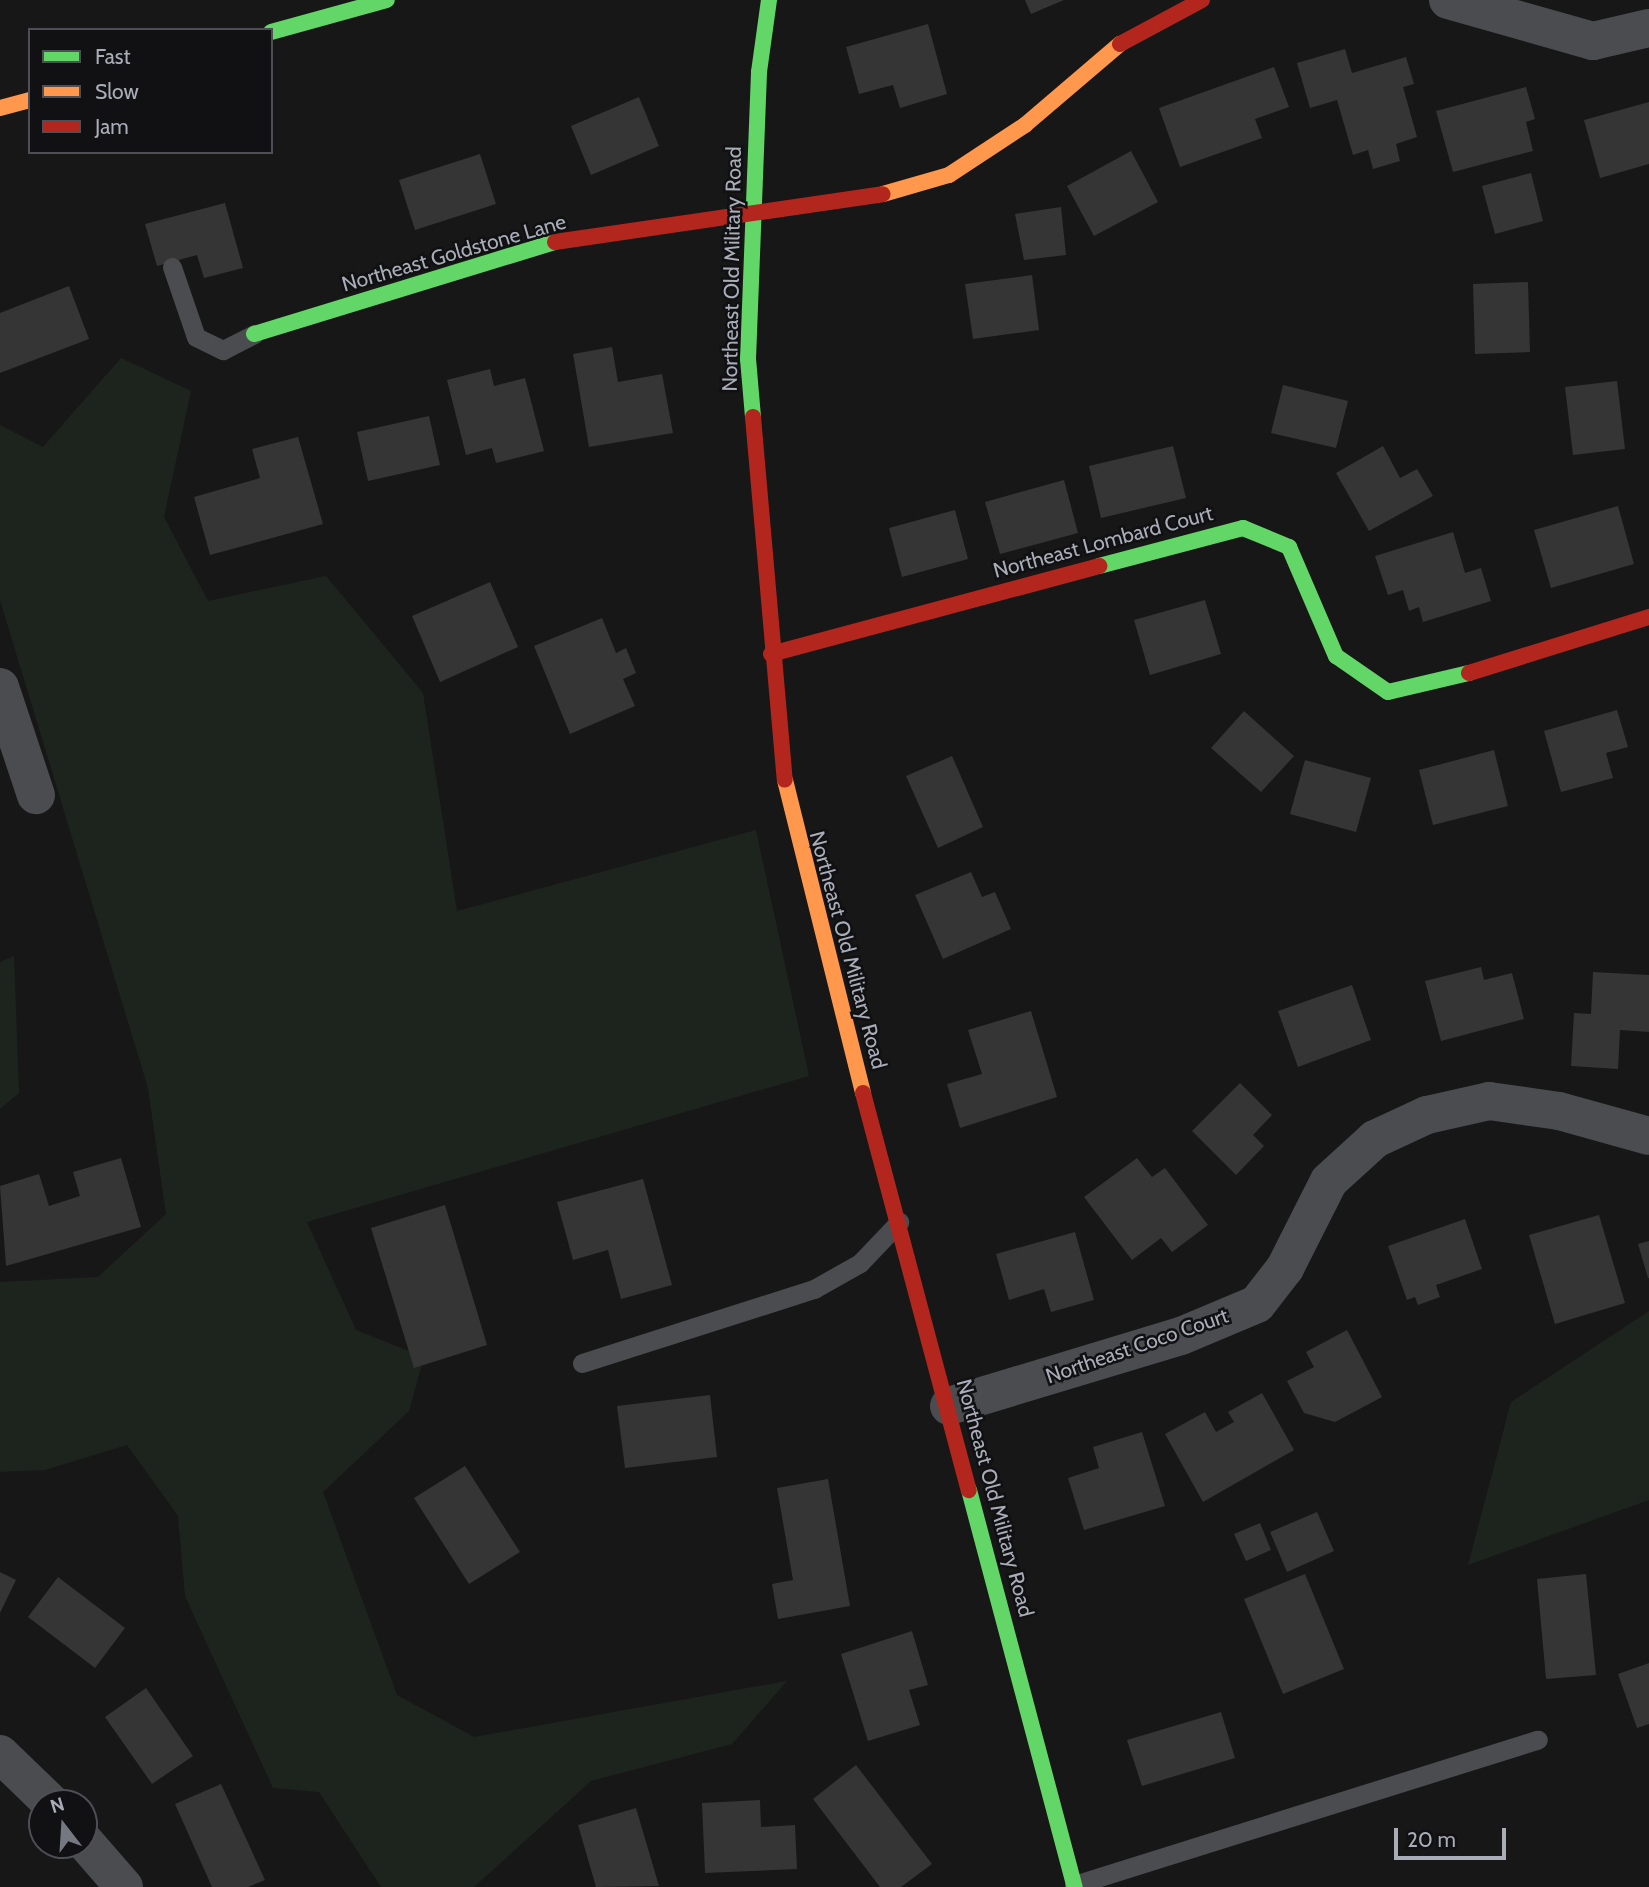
<!DOCTYPE html>
<style>
body{margin:0}
#map{position:relative;width:1649px;height:1887px;overflow:hidden;background:#171717;font-family:Cabin,sans-serif}
div>[style]{position:absolute}
[style*='--x']{left:calc(var(--x)*1px);top:calc(var(--y)*1px);width:calc(var(--w)*1px);rotate:calc(var(--a)*1deg)}
.green>*{inset:0;background:#1d241e}
.building>*{inset:0;background:#353536}
.lane>*{height:19px;margin:-9.5px;padding:0 9.5px;transform-origin:9.5px;border-radius:9.5px;background:#4b4c50}
.street>*{height:38px;margin:-19px;padding:0 19px;transform-origin:19px;border-radius:19px;background:#4b4c50}
.fast>*{height:16px;margin:-8px;padding:0 8px;transform-origin:8px;border-radius:8px;background:#63d668}
.slow>*{height:16px;margin:-8px;padding:0 8px;transform-origin:8px;border-radius:8px;background:#ff974d}
.jam>*{height:16px;margin:-8px;padding:0 8px;transform-origin:8px;border-radius:8px;background:#b3261e}
span{translate:-50% -50%;white-space:nowrap;text-align:center;line-height:1.15;-webkit-text-stroke:5px #111113;paint-order:stroke}
.street-label{font-size:21px;color:#a8adb8}
.legend{position:absolute;left:28px;top:28px;width:245px;height:126px;box-sizing:border-box;background:#111113;border:2px solid #4d4f55;margin:0;padding:9px 12px;list-style:none;font-size:21px;color:#a8adb8}
.legend li{display:flex;align-items:center;gap:14px;height:35px}
.legend b{width:35px;border:2px solid #4d4f55}
.north{position:absolute;left:28px;top:1789px;width:70px;height:70px;box-sizing:border-box;background:#111113;border:2px solid #4d4f55;border-radius:50%;rotate:343deg;font-size:19px;font-weight:700;line-height:28px;text-align:center;color:#a8adb8}
.north::after{content:'';display:block;margin:auto;width:24px;height:32px;background:#757880;clip-path:polygon(50% 0,100% 100%,50% 72%,0 100%)}
.scale{position:absolute;left:1394px;top:1828px;width:112px;height:32px;box-sizing:border-box;border:4px solid #a8adb8;border-top:0;padding-left:9px;font-size:21px;line-height:24px;white-space:nowrap;color:#a8adb8;-webkit-text-stroke:5px #111113;paint-order:stroke}
</style>
<div id="map">
<div class="green">
<div style="clip-path:polygon(121px 358px,191px 391px,164px 517px,208px 601px,326px 576px,423px 693px,457px 911px,756px 830px,809px 1076px,307px 1222px,356px 1330px,424px 1357px,409px 1411px,323px 1492px,397px 1695px,474px 1737px,787px 1681px,732px 1744px,591px 1781px,474px 1887px,381px 1887px,319px 1792px,273px 1788px,185px 1596px,178px 1516px,127px 1445px,45px 1470px,0 1472px,0 1282px,98px 1277px,166px 1214px,148px 1088px,0 600px,0 425px,43px 447px)"></div>
<div style="clip-path:polygon(14px 956px,19px 1093px,0 1109px,0 962px)"></div>
<div style="clip-path:polygon(1649px 1311px,1649px 1500px,1468px 1565px,1511px 1402px)"></div>
</div>
<div class="building">
<div style="clip-path:polygon(1025px 0,1064px 0,1031px 14px)"></div>
<div style="clip-path:polygon(928px 24px,947px 94px,900px 108px,893px 85px,859px 94px,846px 47px)"></div>
<div style="clip-path:polygon(1345px 49px,1352px 73px,1406px 57px,1414px 84px,1403px 87px,1417px 137px,1396px 144px,1400px 161px,1373px 169px,1368px 150px,1353px 155px,1337px 100px,1310px 108px,1297px 63px)"></div>
<div style="clip-path:polygon(1274px 67px,1289px 107px,1255px 119px,1262px 138px,1180px 167px,1159px 108px)"></div>
<div style="clip-path:polygon(1526px 87px,1535px 119px,1526px 122px,1533px 151px,1453px 172px,1436px 111px)"></div>
<div style="clip-path:polygon(639px 97px,659px 146px,591px 175px,571px 126px)"></div>
<div style="clip-path:polygon(1649px 102px,1649px 164px,1600px 178px,1584px 120px)"></div>
<div style="clip-path:polygon(1131px 151px,1158px 202px,1094px 236px,1067px 186px)"></div>
<div style="clip-path:polygon(480px 154px,496px 204px,415px 230px,399px 180px)"></div>
<div style="clip-path:polygon(1531px 173px,1543px 221px,1495px 234px,1482px 186px)"></div>
<div style="clip-path:polygon(225px 203px,243px 268px,204px 278px,197px 255px,157px 266px,145px 224px)"></div>
<div style="clip-path:polygon(1061px 207px,1066px 255px,1024px 260px,1015px 214px)"></div>
<div style="clip-path:polygon(1032px 275px,1039px 330px,973px 339px,965px 284px)"></div>
<div style="clip-path:polygon(1528px 282px,1530px 352px,1475px 354px,1473px 284px)"></div>
<div style="clip-path:polygon(69px 286px,89px 339px,0 373px,0 313px)"></div>
<div style="clip-path:polygon(612px 347px,618px 382px,662px 374px,673px 433px,589px 447px,573px 354px)"></div>
<div style="clip-path:polygon(490px 369px,494px 386px,525px 378px,544px 451px,496px 463px,492px 448px,466px 455px,447px 380px)"></div>
<div style="clip-path:polygon(1617px 381px,1625px 449px,1573px 455px,1565px 387px)"></div>
<div style="clip-path:polygon(1283px 385px,1348px 401px,1336px 448px,1271px 433px)"></div>
<div style="clip-path:polygon(429px 416px,440px 465px,368px 481px,357px 432px)"></div>
<div style="clip-path:polygon(298px 437px,323px 524px,210px 555px,194px 497px,260px 478px,252px 449px)"></div>
<div style="clip-path:polygon(1173px 446px,1186px 498px,1101px 518px,1089px 466px)"></div>
<div style="clip-path:polygon(1383px 446px,1400px 478px,1417px 469px,1433px 496px,1369px 531px,1336px 473px)"></div>
<div style="clip-path:polygon(1064px 480px,1078px 533px,1000px 554px,985px 502px)"></div>
<div style="clip-path:polygon(1618px 506px,1634px 564px,1551px 588px,1534px 530px)"></div>
<div style="clip-path:polygon(955px 510px,968px 559px,902px 577px,889px 528px)"></div>
<div style="clip-path:polygon(1453px 532px,1465px 573px,1481px 568px,1491px 601px,1423px 622px,1419px 607px,1409px 611px,1403px 590px,1388px 595px,1375px 556px)"></div>
<div style="clip-path:polygon(490px 582px,518px 647px,440px 682px,412px 616px)"></div>
<div style="clip-path:polygon(1205px 600px,1221px 654px,1150px 675px,1134px 620px)"></div>
<div style="clip-path:polygon(602px 618px,616px 653px,626px 648px,636px 673px,623px 679px,635px 706px,570px 734px,534px 646px)"></div>
<div style="clip-path:polygon(1617px 710px,1628px 747px,1606px 753px,1613px 778px,1561px 792px,1544px 731px)"></div>
<div style="clip-path:polygon(1244px 711px,1294px 756px,1261px 792px,1211px 748px)"></div>
<div style="clip-path:polygon(1494px 750px,1508px 806px,1433px 825px,1419px 770px)"></div>
<div style="clip-path:polygon(952px 756px,983px 827px,938px 848px,906px 776px)"></div>
<div style="clip-path:polygon(1305px 760px,1371px 778px,1356px 832px,1290px 814px)"></div>
<div style="clip-path:polygon(971px 872px,982px 897px,995px 892px,1011px 929px,943px 959px,915px 895px)"></div>
<div style="clip-path:polygon(1481px 967px,1484px 980px,1512px 973px,1524px 1019px,1441px 1041px,1425px 981px)"></div>
<div style="clip-path:polygon(1593px 972px,1649px 975px,1649px 1032px,1620px 1030px,1618px 1069px,1571px 1066px,1574px 1013px,1591px 1014px)"></div>
<div style="clip-path:polygon(1352px 985px,1371px 1040px,1298px 1067px,1278px 1011px)"></div>
<div style="clip-path:polygon(1031px 1011px,1057px 1097px,960px 1128px,947px 1084px,982px 1074px,968px 1030px)"></div>
<div style="clip-path:polygon(1240px 1083px,1272px 1115px,1253px 1135px,1264px 1146px,1236px 1175px,1192px 1131px)"></div>
<div style="clip-path:polygon(121px 1158px,141px 1227px,6px 1266px,0 1186px,39px 1174px,49px 1206px,80px 1196px,73px 1172px)"></div>
<div style="clip-path:polygon(1137px 1158px,1152px 1177px,1165px 1168px,1208px 1225px,1172px 1252px,1161px 1238px,1132px 1260px,1084px 1197px)"></div>
<div style="clip-path:polygon(643px 1179px,672px 1285px,621px 1299px,608px 1250px,573px 1260px,557px 1202px)"></div>
<div style="clip-path:polygon(445px 1205px,487px 1345px,414px 1368px,371px 1228px)"></div>
<div style="clip-path:polygon(1599px 1215px,1625px 1303px,1555px 1324px,1529px 1235px)"></div>
<div style="clip-path:polygon(1465px 1219px,1482px 1269px,1436px 1285px,1440px 1297px,1418px 1305px,1415px 1297px,1407px 1300px,1388px 1246px)"></div>
<div style="clip-path:polygon(1075px 1232px,1094px 1300px,1051px 1312px,1044px 1289px,1009px 1300px,996px 1254px)"></div>
<div style="clip-path:polygon(1649px 1241px,1649px 1278px,1648px 1278px,1638px 1244px)"></div>
<div style="clip-path:polygon(1347px 1330px,1382px 1397px,1335px 1422px,1304px 1413px,1287px 1381px,1314px 1367px,1306px 1352px)"></div>
<div style="clip-path:polygon(1262px 1393px,1294px 1450px,1203px 1502px,1165px 1434px,1205px 1412px,1216px 1432px,1234px 1422px,1228px 1412px)"></div>
<div style="clip-path:polygon(710px 1395px,717px 1457px,625px 1468px,617px 1406px)"></div>
<div style="clip-path:polygon(1142px 1432px,1165px 1506px,1084px 1530px,1068px 1478px,1099px 1468px,1093px 1447px)"></div>
<div style="clip-path:polygon(465px 1466px,520px 1552px,469px 1584px,414px 1498px)"></div>
<div style="clip-path:polygon(828px 1479px,850px 1606px,778px 1619px,772px 1584px,793px 1580px,777px 1488px)"></div>
<div style="clip-path:polygon(1317px 1512px,1334px 1551px,1287px 1572px,1270px 1532px)"></div>
<div style="clip-path:polygon(1260px 1523px,1271px 1550px,1246px 1561px,1234px 1534px)"></div>
<div style="clip-path:polygon(0 1572px,16px 1580px,0 1613px)"></div>
<div style="clip-path:polygon(1305px 1574px,1344px 1669px,1283px 1694px,1244px 1599px)"></div>
<div style="clip-path:polygon(1586px 1574px,1596px 1675px,1546px 1679px,1537px 1579px)"></div>
<div style="clip-path:polygon(58px 1577px,125px 1628px,95px 1668px,28px 1617px)"></div>
<div style="clip-path:polygon(912px 1631px,928px 1685px,909px 1690px,920px 1725px,868px 1741px,841px 1654px)"></div>
<div style="clip-path:polygon(1649px 1663px,1649px 1724px,1637px 1728px,1618px 1674px)"></div>
<div style="clip-path:polygon(146px 1688px,193px 1756px,152px 1784px,105px 1717px)"></div>
<div style="clip-path:polygon(1221px 1712px,1235px 1758px,1142px 1786px,1127px 1740px)"></div>
<div style="clip-path:polygon(856px 1765px,932px 1864px,901px 1887px,880px 1887px,813px 1799px)"></div>
<div style="clip-path:polygon(221px 1784px,265px 1880px,248px 1887px,212px 1887px,175px 1804px)"></div>
<div style="clip-path:polygon(760px 1800px,761px 1827px,795px 1825px,797px 1869px,705px 1873px,702px 1803px)"></div>
<div style="clip-path:polygon(636px 1808px,659px 1886px,596px 1887px,578px 1825px)"></div>
</div>
<div class="lane">
<div style="--x:172;--y:267;--w:74;--a:71.1"></div>
<div style="--x:196;--y:337;--w:30;--a:26"></div>
<div style="--x:223;--y:350;--w:35;--a:-27"></div>
<div style="--x:582;--y:1363;--w:244;--a:-17.7"></div>
<div style="--x:814;--y:1289;--w:53;--a:-29.5"></div>
<div style="--x:860;--y:1263;--w:57;--a:-46.4"></div>
<div style="--x:1074;--y:1885;--w:486;--a:-17.4"></div>
</div>
<div class="street">
<div style="--x:1448;--y:0;--w:151;--a:15.8"></div>
<div style="--x:1593;--y:41;--w:57;--a:-13.1"></div>
<div style="--x:0;--y:687;--w:114;--a:71.6"></div>
<div style="--x:949;--y:1406;--w:242;--a:-16.8"></div>
<div style="--x:1181;--y:1336;--w:82;--a:-22.8"></div>
<div style="--x:1257;--y:1304;--w:46;--a:-52.1"></div>
<div style="--x:1285;--y:1268;--w:97;--a:-63.2"></div>
<div style="--x:1329;--y:1181;--w:62;--a:-42.4"></div>
<div style="--x:1375;--y:1139;--w:57;--a:-24.8"></div>
<div style="--x:1427;--y:1115;--w:64;--a:-12.7"></div>
<div style="--x:1489;--y:1101;--w:71;--a:8.1"></div>
<div style="--x:1559;--y:1111;--w:93;--a:15.5"></div>
<div style="--x:0;--y:1754;--w:71;--a:43.9"></div>
<div style="--x:84;--y:1841;--w:61;--a:49"></div>
</div>
<div class="fast">
<div style="--x:271;--y:32;--w:120;--a:-15.4"></div>
<div style="--x:254;--y:334;--w:315;--a:-17"></div>
<div style="--x:753;--y:417;--w:58;--a:-94.9"></div>
<div style="--x:748;--y:359;--w:287;--a:-87.8"></div>
<div style="--x:759;--y:72;--w:73;--a:-82.1"></div>
<div style="--x:1099;--y:566;--w:149;--a:-14.8"></div>
<div style="--x:1243;--y:528;--w:50;--a:22.4"></div>
<div style="--x:1289;--y:547;--w:119;--a:66.7"></div>
<div style="--x:1336;--y:656;--w:63;--a:34.7"></div>
<div style="--x:1388;--y:692;--w:83;--a:-13.2"></div>
<div style="--x:969;--y:1490;--w:411;--a:75.1"></div>
</div>
<div class="slow">
<div style="--x:0;--y:108;--w:31;--a:-15"></div>
<div style="--x:883;--y:194;--w:69;--a:-16.1"></div>
<div style="--x:949;--y:175;--w:91;--a:-33.3"></div>
<div style="--x:1025;--y:125;--w:125;--a:-40.5"></div>
<div style="--x:785;--y:780;--w:323;--a:76"></div>
</div>
<div class="jam">
<div style="--x:1120;--y:44;--w:93;--a:-28.2"></div>
<div style="--x:555;--y:242;--w:331;--a:-8.3"></div>
<div style="--x:753;--y:417;--w:364;--a:85"></div>
<div style="--x:771;--y:654;--w:340;--a:-15"></div>
<div style="--x:1469;--y:673;--w:189;--a:-17.3"></div>
<div style="--x:863;--y:1093;--w:411;--a:75.1"></div>
</div>
<div class="street-label">
<span style="left:454px;top:253px;rotate:-16deg">Northeast Goldstone Lane</span>
<span style="left:732px;top:269px;rotate:-89deg">Northeast Old Military Road</span>
<span style="left:1103px;top:542px;rotate:-15deg">Northeast Lombard Court</span>
<span style="left:848px;top:950px;rotate:75deg">Northeast Old Military Road</span>
<span style="left:1137px;top:1346px;rotate:-19deg">Northeast Coco Court</span>
<span style="left:995px;top:1498px;rotate:75deg">Northeast Old Military Road</span>
</div>
<ul class="legend">
<li><b style="height:9px;background:#63d668"></b>Fast</li>
<li><b style="height:9px;background:#ff974d"></b>Slow</li>
<li><b style="height:9px;background:#b3261e"></b>Jam</li>
</ul>
<div class="north">N</div>
<div class="scale">20 m</div>
</div>
